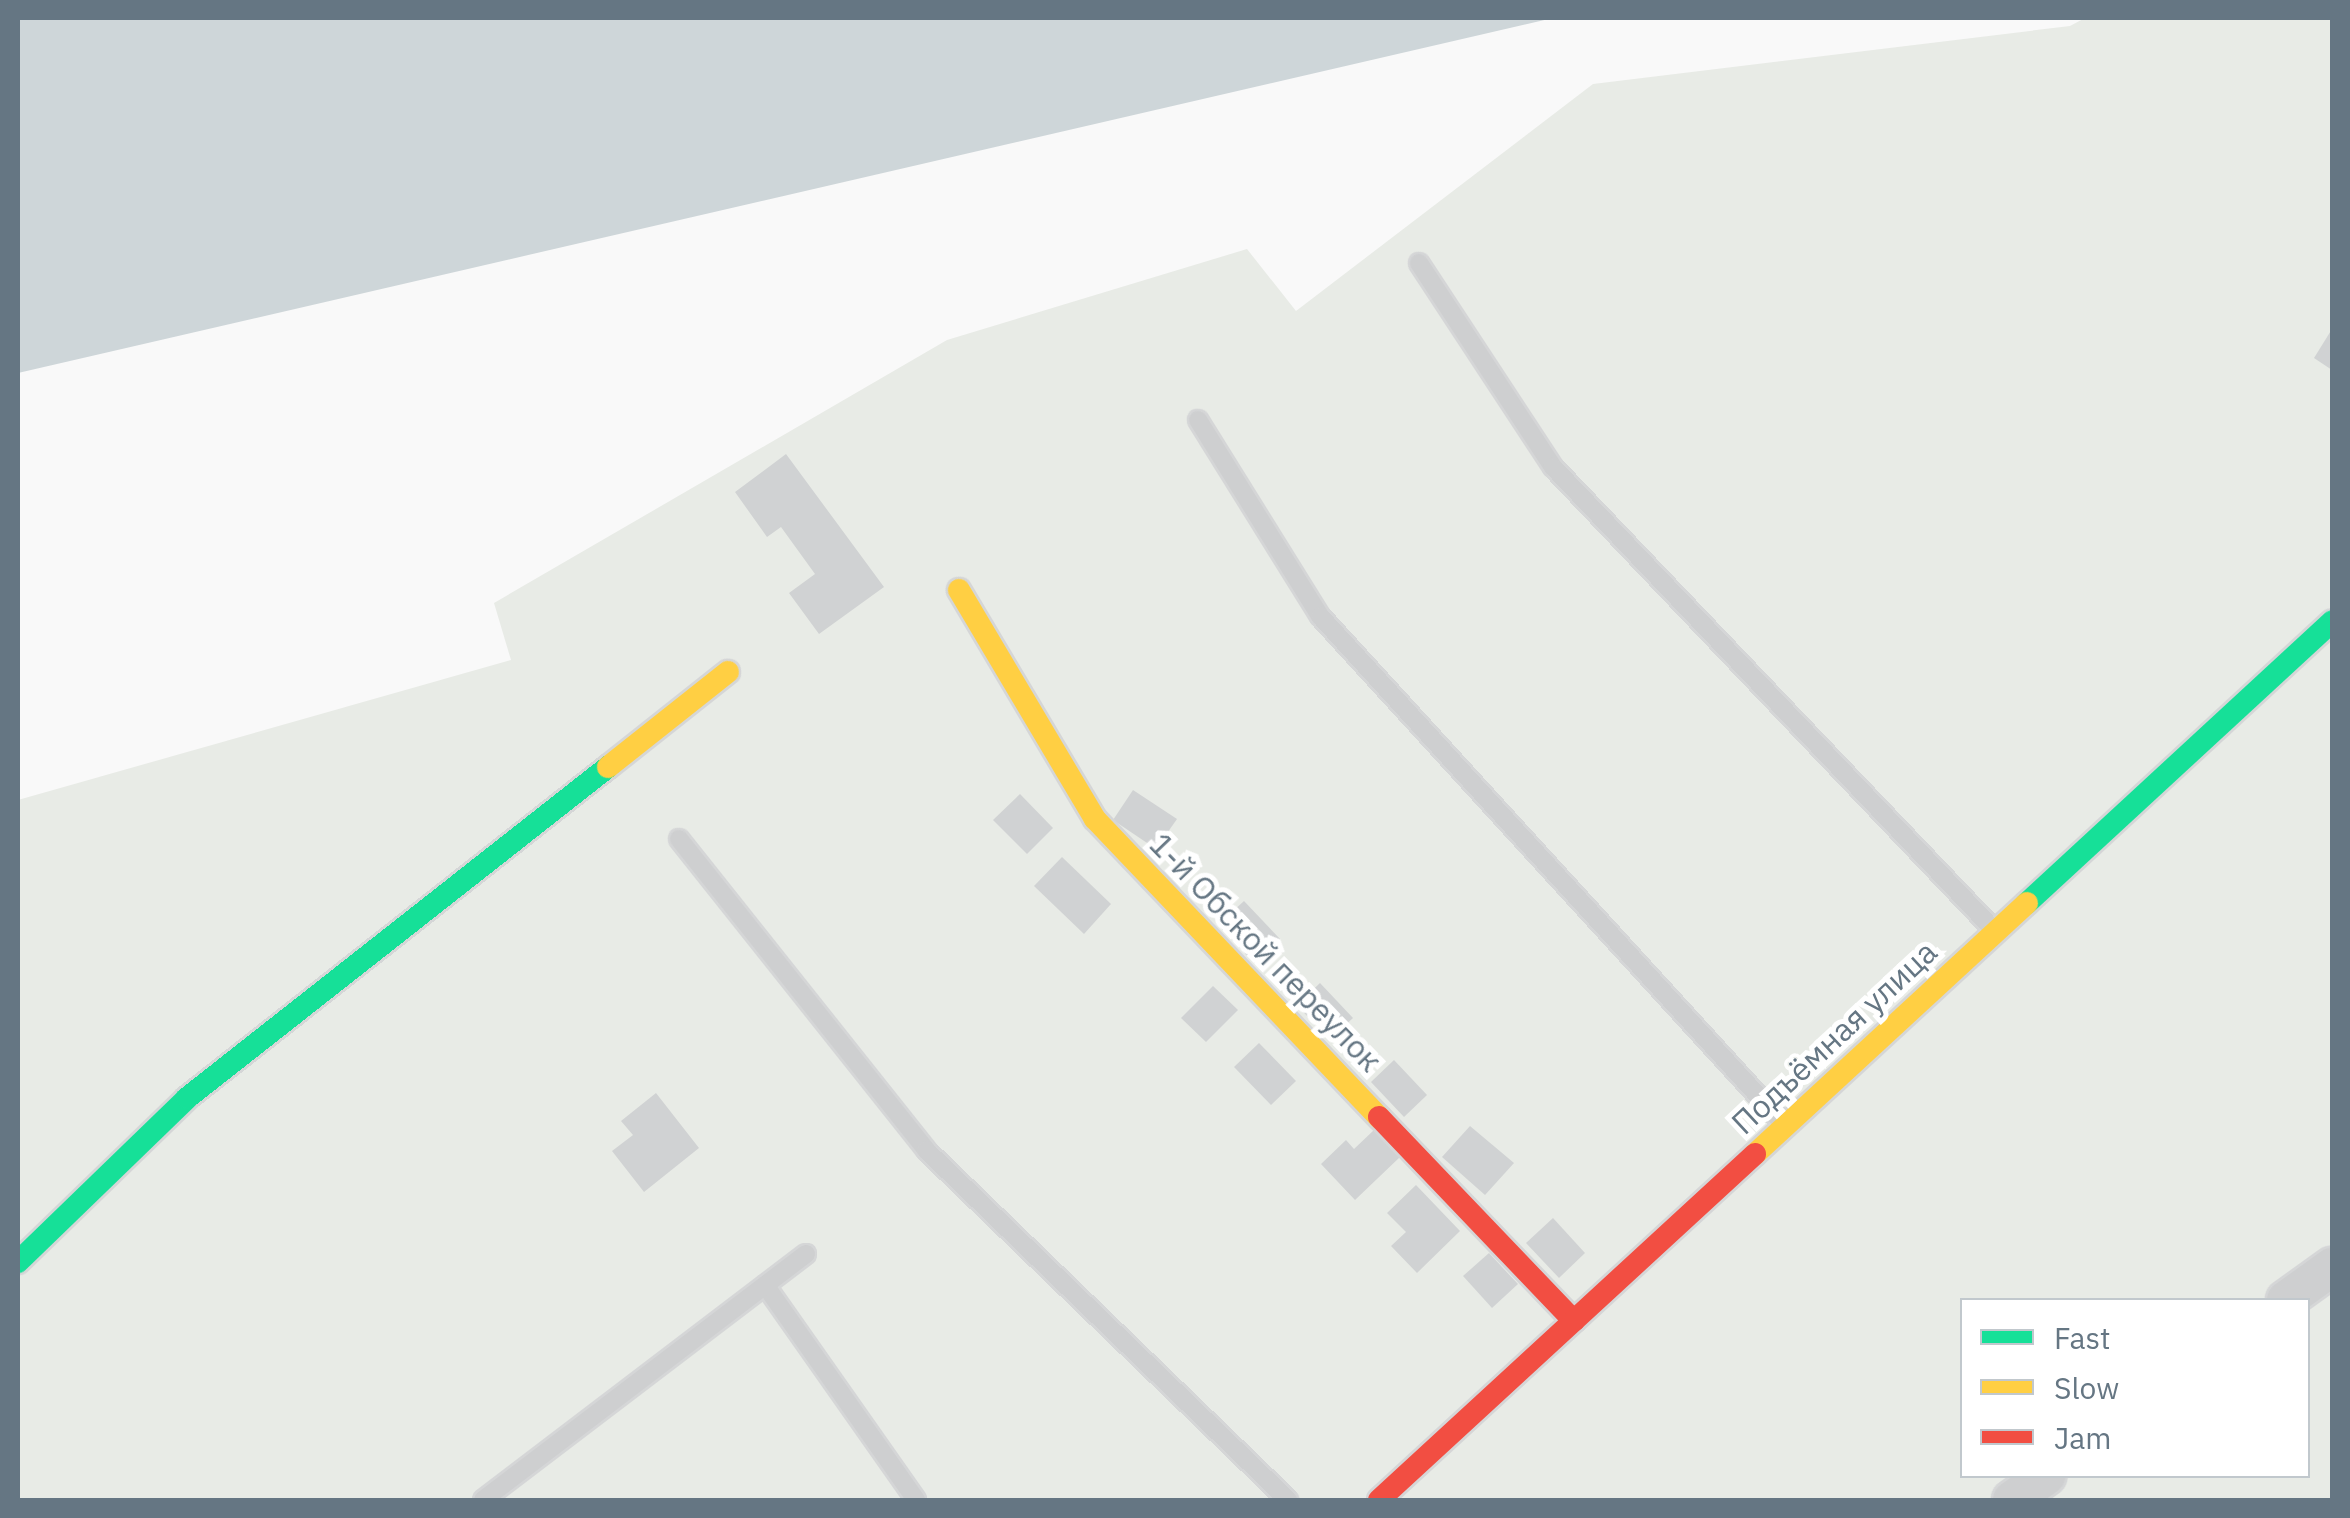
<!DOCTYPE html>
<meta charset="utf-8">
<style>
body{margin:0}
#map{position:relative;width:2350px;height:1518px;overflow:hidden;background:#f9f9f9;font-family:"IBM Plex Sans",sans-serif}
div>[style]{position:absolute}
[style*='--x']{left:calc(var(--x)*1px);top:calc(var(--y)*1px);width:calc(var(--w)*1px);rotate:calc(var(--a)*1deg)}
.green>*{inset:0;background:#e8ebe6}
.water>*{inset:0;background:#ced6d9}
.building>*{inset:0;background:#d0d2d3}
.roads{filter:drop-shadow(2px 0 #d5d6d7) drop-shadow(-2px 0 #d5d6d7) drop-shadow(0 2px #d5d6d7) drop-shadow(0 -2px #d5d6d7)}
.lane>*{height:18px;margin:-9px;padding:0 9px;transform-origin:9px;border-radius:9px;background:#cecfd0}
.street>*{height:38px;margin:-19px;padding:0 19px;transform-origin:19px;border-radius:19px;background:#cecfd0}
.fast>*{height:22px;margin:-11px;padding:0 11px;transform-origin:11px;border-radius:11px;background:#16e098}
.slow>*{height:22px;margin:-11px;padding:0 11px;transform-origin:11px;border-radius:11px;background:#ffcf43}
.jam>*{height:22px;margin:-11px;padding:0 11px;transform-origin:11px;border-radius:11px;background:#f24e42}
span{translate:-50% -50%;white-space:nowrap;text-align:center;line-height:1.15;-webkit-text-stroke:10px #fff;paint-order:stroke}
.street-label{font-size:32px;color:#657683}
.frame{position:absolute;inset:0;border:20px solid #657683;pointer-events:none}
.legend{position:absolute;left:1960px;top:1298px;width:350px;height:180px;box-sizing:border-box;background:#fff;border:2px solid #c1c8cd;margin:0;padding:12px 18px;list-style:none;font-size:30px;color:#657683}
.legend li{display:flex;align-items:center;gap:20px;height:50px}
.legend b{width:50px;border:2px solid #c1c8cd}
</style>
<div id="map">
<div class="green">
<div style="clip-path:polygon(evenodd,2085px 18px,2332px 18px,2332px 1500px,18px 1500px,18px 800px,511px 660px,494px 603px,947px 340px,1247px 249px,1296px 311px,1593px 84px,2070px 26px,2085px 18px,1962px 1300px,2308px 1300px,2308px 1476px,1962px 1476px,1962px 1300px)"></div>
</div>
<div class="water">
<div style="clip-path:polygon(18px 18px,1553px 18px,18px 373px)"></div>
</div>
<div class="building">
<div style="clip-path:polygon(2332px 329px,2332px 370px,2314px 358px)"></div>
<div style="clip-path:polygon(786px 454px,884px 587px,819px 634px,789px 593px,815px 574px,781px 527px,767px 537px,735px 492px)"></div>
<div style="clip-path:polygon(1133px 790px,1177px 819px,1156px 849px,1113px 820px)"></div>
<div style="clip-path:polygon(1020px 794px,1053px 828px,1027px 854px,993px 820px)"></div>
<div style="clip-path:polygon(1062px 857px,1111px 904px,1084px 934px,1034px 886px)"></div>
<div style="clip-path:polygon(1244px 901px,1280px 939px,1254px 963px,1218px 925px)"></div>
<div style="clip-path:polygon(1320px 983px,1353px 1018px,1329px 1040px,1297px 1005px)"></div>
<div style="clip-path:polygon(1213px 986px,1238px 1010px,1206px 1042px,1181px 1018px)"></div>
<div style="clip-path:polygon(1259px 1043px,1296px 1081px,1271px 1105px,1234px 1067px)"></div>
<div style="clip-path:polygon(1394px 1060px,1427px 1095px,1404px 1117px,1371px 1082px)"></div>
<div style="clip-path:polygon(656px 1093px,699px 1148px,644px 1192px,612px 1151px,633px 1135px,621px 1121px)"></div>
<div style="clip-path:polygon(1470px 1126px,1514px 1163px,1485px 1195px,1442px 1157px)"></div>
<div style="clip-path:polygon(1374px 1130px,1400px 1157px,1355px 1200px,1321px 1164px,1346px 1140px,1354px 1149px)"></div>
<div style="clip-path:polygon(1416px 1185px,1460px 1231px,1417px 1273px,1391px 1246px,1406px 1232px,1387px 1213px)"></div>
<div style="clip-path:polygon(1553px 1218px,1585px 1253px,1559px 1278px,1526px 1243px)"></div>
<div style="clip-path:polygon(1489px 1253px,1518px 1284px,1492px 1308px,1463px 1276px)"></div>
</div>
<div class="roads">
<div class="lane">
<div style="--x:1419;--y:263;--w:244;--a:56.7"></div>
<div style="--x:1553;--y:467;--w:637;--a:46.4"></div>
<div style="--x:1198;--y:420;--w:231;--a:58.1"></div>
<div style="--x:1320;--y:616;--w:685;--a:47.6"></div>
<div style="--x:679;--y:839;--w:397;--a:51.5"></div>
<div style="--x:926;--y:1150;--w:504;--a:44.03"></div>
<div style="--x:765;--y:1285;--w:263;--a:54.9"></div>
<div style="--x:483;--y:1500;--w:406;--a:-37.3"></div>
</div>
<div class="street">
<div style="--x:2286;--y:1300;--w:57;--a:-35.7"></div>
<div style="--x:2012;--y:1500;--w:42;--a:-35.2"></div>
</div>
<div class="fast">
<div style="--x:2027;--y:903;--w:415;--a:-42.7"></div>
<div style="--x:18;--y:1262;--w:235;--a:-44.1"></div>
<div style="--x:187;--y:1098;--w:536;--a:-38.18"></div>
</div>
<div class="slow">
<div style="--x:959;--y:590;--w:266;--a:59.3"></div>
<div style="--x:1095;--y:819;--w:412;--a:46.4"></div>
<div style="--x:608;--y:767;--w:153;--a:-38.4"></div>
<div style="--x:1755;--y:1154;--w:370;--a:-42.7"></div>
</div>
<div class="jam">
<div style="--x:1379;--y:1117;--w:282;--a:46.3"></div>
<div style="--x:1379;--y:1500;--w:511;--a:-42.62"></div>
</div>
</div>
<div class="street-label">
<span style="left:1266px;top:952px;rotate:46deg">1-й Обской переулок</span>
<span style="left:1834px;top:1037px;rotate:-43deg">Подъёмная улица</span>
</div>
<div class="frame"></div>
<ul class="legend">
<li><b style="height:12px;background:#16e098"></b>Fast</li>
<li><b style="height:12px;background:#ffcf43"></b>Slow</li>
<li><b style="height:12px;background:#f24e42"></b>Jam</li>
</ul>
</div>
